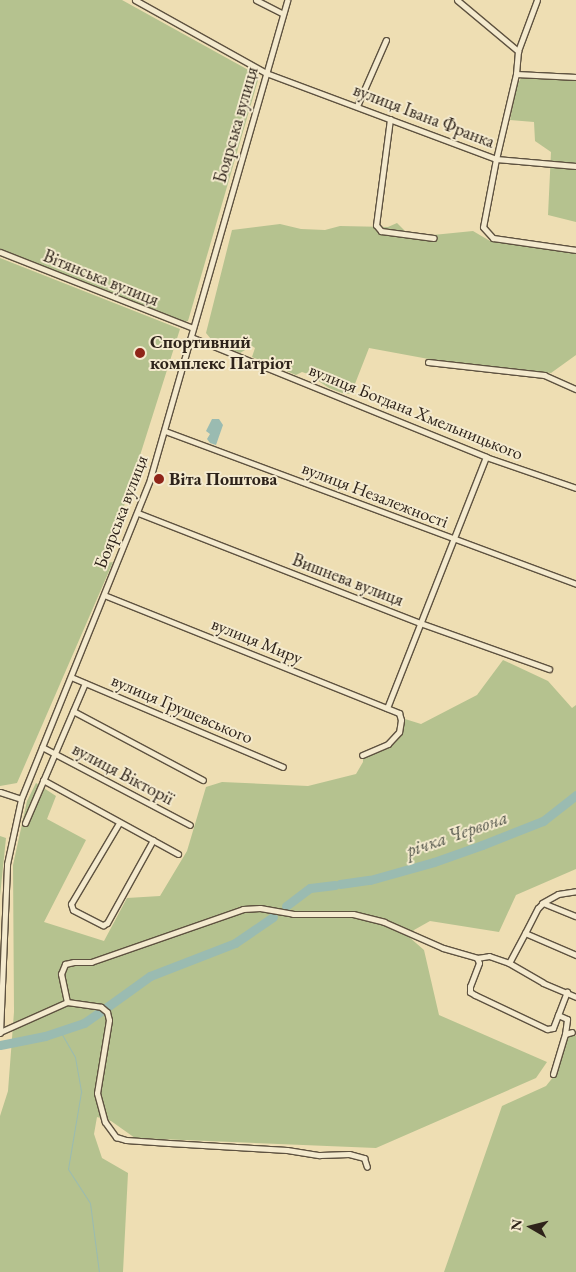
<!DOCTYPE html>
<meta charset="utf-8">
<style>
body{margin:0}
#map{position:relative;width:576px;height:1272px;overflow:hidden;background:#eedeb3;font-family:"EB Garamond",serif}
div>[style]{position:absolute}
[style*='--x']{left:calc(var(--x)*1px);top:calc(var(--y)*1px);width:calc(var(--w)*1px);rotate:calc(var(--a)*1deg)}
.green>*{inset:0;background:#b5c28f}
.water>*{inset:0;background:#9abbb1}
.stream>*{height:1px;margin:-0.5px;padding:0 0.5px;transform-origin:0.5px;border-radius:0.5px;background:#9abbb1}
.river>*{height:9px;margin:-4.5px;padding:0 4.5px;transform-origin:4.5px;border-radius:4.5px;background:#9abbb1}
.roads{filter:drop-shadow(1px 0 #5e5240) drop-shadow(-1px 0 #5e5240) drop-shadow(0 1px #5e5240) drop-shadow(0 -1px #5e5240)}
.minor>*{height:5px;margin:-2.5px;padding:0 2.5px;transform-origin:2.5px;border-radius:2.5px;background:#f4eace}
.dots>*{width:14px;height:14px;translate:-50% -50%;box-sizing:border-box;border:2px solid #f4eace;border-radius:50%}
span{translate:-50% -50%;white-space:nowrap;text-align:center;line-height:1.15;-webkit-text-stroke:4px #f4eace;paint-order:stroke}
.street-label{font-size:18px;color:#2e231a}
.poi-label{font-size:18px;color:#2e231a;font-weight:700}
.left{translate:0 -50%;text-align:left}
.water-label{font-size:19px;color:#4e5147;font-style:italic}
.north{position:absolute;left:506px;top:1202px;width:50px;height:50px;-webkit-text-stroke:4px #f4eace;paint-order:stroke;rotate:278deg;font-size:14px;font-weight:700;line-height:20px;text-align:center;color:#2e231a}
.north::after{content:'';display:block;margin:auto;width:18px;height:22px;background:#2e231a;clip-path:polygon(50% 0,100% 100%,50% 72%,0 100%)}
</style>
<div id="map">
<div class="green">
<div style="clip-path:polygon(0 0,122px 0,252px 72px,258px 80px,188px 321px,177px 324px,0 252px)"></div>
<div style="clip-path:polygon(521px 78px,576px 80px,576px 222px,548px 215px,551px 152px,535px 141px,534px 122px,510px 120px,517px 85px)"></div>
<div style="clip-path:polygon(397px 223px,405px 231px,423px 236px,473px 231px,490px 241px,576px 251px,576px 355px,551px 373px,434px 360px,369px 348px,351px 394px,342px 393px,329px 388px,308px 374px,302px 372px,296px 375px,252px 357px,255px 348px,252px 346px,240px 353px,215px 344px,206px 333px,232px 230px,280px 224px,301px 229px,325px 230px,340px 226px,388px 227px)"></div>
<div style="clip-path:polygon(0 258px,180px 329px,106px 563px,113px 562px,17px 783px,0 786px)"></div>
<div style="clip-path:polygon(503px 660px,548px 681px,572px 708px,576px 705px,576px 869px,516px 895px,499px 932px,430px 921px,414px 930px,409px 937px,424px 950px,439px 1015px,547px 1062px,536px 1078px,376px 1148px,135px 1138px,111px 1121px,97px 1117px,94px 1134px,102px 1158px,128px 1173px,123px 1272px,0 1272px,0 1116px,8px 1091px,14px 1012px,13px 865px,27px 801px,36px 783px,56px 796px,47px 819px,86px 840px,44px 922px,104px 941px,127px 898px,160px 896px,187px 851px,206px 787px,222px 782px,308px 786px,356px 774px,363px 762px,363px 759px,394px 744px,402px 734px,405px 719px,421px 724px,477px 695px)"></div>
<div style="clip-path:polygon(0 836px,6px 838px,0 896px)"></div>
<div style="clip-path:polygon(573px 1035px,576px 1036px,576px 1272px,444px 1272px,502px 1106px,546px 1086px,554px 1076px,566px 1036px)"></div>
</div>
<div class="water">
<div style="clip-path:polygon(212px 419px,219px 419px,223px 425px,216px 445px,210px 443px,207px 439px,210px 434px,206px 431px)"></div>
</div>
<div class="stream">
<div style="--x:60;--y:1031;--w:30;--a:60"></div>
<div style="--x:75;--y:1057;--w:36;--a:80"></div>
<div style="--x:81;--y:1092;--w:78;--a:99.6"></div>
<div style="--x:68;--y:1169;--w:40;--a:57.1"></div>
<div style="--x:90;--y:1203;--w:70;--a:82.6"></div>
</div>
<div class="river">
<div style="--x:340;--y:884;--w:30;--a:-8"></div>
<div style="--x:370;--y:880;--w:66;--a:-15.7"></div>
<div style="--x:434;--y:862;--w:51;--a:-19.5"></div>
<div style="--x:482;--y:845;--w:66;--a:-21.5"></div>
<div style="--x:543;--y:821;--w:42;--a:-38.2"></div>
<div style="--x:286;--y:906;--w:30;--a:-37"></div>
<div style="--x:310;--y:888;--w:25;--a:-7"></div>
<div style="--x:107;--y:1007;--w:53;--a:-35.8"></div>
<div style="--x:150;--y:976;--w:91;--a:-21.2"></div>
<div style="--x:235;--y:943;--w:46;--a:-34.4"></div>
<div style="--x:0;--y:1045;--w:46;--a:-11.3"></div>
<div style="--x:45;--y:1036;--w:41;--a:-18.4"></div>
<div style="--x:84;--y:1023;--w:19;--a:-35"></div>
</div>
<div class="roads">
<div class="minor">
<div style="--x:135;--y:0;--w:150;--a:29.1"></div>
<div style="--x:266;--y:73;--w:246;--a:20.5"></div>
<div style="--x:496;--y:159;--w:80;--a:5"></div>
<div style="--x:256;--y:0;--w:30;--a:27"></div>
<div style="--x:457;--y:0;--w:80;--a:39.9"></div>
<div style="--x:518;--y:51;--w:23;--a:95"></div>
<div style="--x:516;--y:74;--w:60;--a:2.9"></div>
<div style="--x:518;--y:51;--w:54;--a:-69.6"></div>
<div style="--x:516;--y:74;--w:87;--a:103.2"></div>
<div style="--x:496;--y:159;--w:69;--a:100.8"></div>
<div style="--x:483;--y:227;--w:15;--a:48"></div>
<div style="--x:493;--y:238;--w:84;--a:8.2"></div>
<div style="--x:357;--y:106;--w:72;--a:-66.3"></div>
<div style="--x:390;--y:119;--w:107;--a:97.5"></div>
<div style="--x:376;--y:225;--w:8;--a:50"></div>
<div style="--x:381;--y:231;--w:53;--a:7.5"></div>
<div style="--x:0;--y:252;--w:207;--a:21.5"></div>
<div style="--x:191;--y:337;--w:318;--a:22.1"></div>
<div style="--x:486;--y:457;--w:95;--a:19"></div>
<div style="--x:428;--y:362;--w:117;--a:6.4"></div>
<div style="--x:544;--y:375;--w:35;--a:24"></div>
<div style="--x:165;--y:431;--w:439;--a:20.4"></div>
<div style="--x:138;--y:513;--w:303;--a:21.3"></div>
<div style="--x:420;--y:623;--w:137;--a:19.6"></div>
<div style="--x:104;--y:595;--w:318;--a:21.8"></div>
<div style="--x:399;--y:713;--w:7;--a:74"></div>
<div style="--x:401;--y:720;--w:12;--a:99"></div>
<div style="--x:399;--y:732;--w:16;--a:133"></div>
<div style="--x:388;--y:744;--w:28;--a:157"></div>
<div style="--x:71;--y:677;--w:230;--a:23"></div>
<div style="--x:387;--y:708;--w:270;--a:-68.5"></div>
<div style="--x:73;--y:711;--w:147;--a:28"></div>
<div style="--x:42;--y:747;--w:167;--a:27.8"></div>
<div style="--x:43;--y:780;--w:154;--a:28.7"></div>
<div style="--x:0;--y:792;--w:22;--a:18"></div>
<div style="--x:25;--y:823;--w:152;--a:-66.8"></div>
<div style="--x:119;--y:823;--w:94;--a:120.7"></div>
<div style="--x:71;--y:904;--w:6;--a:72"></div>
<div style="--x:73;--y:910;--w:34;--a:27"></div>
<div style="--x:103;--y:925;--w:4;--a:-27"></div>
<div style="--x:107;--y:923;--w:95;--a:-61"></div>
<div style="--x:542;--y:903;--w:18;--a:-29"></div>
<div style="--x:558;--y:894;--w:18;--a:-9"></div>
<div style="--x:525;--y:933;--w:28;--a:-63"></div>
<div style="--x:538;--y:908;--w:7;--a:-45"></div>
<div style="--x:543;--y:903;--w:35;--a:22"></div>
<div style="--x:477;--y:958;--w:5;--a:68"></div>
<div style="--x:479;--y:963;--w:25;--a:111"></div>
<div style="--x:470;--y:986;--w:6;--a:90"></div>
<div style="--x:470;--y:992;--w:6;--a:31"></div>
<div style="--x:475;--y:995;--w:80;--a:25.3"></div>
<div style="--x:547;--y:1029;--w:6;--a:-9"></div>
<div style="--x:553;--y:1028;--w:14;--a:-69"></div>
<div style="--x:509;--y:963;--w:34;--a:-62"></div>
<div style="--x:525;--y:933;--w:56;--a:23.3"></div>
<div style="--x:67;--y:1002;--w:29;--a:-102"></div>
<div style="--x:61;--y:974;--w:11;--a:-68"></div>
<div style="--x:65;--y:964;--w:9;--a:-13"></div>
<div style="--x:74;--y:962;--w:17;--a:0"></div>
<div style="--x:91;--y:962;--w:161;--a:-19.2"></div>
<div style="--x:243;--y:909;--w:17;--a:-3"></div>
<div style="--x:260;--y:908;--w:34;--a:10"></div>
<div style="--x:293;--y:914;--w:60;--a:0"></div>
<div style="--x:353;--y:914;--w:32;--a:14"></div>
<div style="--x:384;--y:922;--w:64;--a:23.8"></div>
<div style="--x:443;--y:948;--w:35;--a:16"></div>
<div style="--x:477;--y:958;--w:12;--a:-9"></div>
<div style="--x:489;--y:956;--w:21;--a:19"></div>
<div style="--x:509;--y:963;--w:39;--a:30"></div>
<div style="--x:543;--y:983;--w:36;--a:23"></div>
<div style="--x:0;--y:1032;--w:73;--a:-24.1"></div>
<div style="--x:67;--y:1002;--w:34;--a:8"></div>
<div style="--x:101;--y:1007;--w:8;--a:40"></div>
<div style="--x:107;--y:1012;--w:8;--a:76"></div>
<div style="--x:109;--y:1020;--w:74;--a:99.3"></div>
<div style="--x:97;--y:1093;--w:30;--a:75"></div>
<div style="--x:105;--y:1122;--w:19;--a:54"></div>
<div style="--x:116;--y:1137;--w:10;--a:17"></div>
<div style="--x:126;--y:1140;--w:43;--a:4"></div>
<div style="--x:169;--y:1143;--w:118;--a:3.4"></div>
<div style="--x:287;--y:1150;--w:33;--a:9"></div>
<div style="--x:320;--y:1155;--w:29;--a:-2"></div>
<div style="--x:349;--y:1154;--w:16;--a:15"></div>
<div style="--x:364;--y:1158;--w:9;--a:72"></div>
<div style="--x:0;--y:1033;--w:169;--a:-87.6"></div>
<div style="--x:7;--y:864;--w:66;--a:-77.8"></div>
<div style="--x:21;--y:799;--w:345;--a:-68"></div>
<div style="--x:150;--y:479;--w:498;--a:-74"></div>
<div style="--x:565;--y:1034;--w:15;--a:-82"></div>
<div style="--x:567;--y:1019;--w:10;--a:-156"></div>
<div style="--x:558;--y:1015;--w:25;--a:-69"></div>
<div style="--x:553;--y:1074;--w:42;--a:-73.3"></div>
<div style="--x:565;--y:1034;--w:7;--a:-16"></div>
</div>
</div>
<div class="dots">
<div style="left:140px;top:353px;background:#8f2418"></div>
<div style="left:159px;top:479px;background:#8f2418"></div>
</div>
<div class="street-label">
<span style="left:424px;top:116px;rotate:21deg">вулиця Івана Франка</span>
<span style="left:236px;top:125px;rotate:-74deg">Боярська вулиця</span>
<span style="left:101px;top:278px;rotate:22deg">Вітянська вулиця</span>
<span style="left:416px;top:412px;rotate:22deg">вулиця Богдана Хмельницького</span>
<span style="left:375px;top:495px;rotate:21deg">вулиця Незалежності</span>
<span style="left:121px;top:512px;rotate:-69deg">Боярська вулиця</span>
<span style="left:348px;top:580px;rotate:21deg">Вишнева вулиця</span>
<span style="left:257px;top:641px;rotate:22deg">вулиця Миру</span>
<span style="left:182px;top:709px;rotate:23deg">вулиця Грушевського</span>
<span style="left:123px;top:774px;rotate:28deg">вулиця Вікторії</span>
</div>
<div class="poi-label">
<span class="left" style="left:150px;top:353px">Спортивний<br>комплекс Патріот</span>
<span class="left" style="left:169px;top:479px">Віта Поштова</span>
</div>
<div class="water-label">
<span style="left:457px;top:834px;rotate:-19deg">річка Червона</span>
</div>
<div class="north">N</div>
</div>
